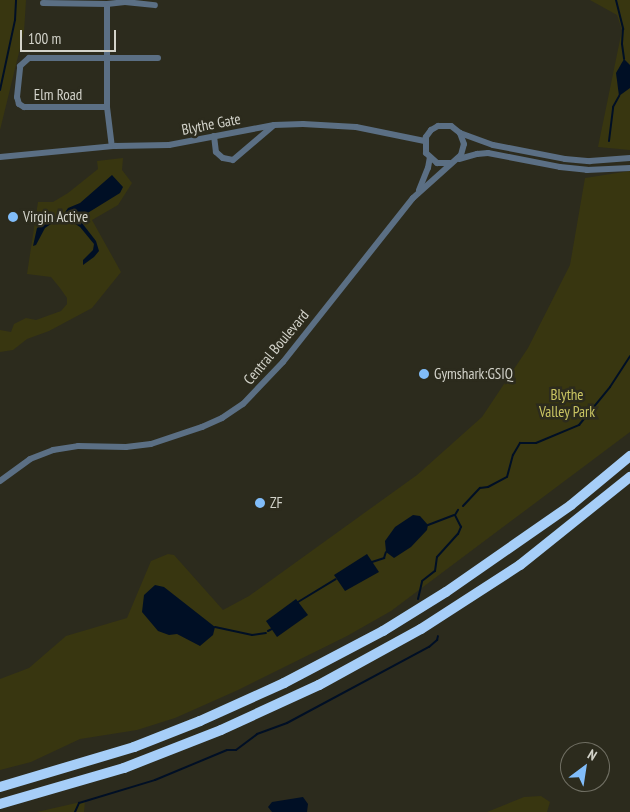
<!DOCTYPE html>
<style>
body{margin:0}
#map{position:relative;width:630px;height:812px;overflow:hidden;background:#2c2b1d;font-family:"PT Sans Narrow",sans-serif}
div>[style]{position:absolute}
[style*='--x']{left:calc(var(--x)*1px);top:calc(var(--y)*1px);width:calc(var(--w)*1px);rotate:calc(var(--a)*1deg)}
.green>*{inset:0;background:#383610}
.water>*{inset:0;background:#000f25}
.stream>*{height:2px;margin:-1px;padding:0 1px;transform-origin:1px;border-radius:1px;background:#000f25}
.minor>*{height:6px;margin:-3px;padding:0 3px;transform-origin:3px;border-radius:3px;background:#5b6f84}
.highway>*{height:10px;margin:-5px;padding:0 5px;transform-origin:5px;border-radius:5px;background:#a6cef8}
.dots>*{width:14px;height:14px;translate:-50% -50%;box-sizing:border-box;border:2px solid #2c2b1d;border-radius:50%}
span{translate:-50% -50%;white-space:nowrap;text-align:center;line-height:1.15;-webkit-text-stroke:5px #2c2b1d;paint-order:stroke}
.street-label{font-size:15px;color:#d3d3ca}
.poi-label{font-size:15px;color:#d3d3ca}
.left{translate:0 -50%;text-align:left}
.park-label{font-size:15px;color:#c9c462}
.north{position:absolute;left:560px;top:742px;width:50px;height:50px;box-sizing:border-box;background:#2c2b1d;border:1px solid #6f6e62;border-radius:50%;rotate:31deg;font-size:14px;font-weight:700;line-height:20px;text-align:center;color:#d3d3ca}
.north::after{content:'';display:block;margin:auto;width:18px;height:22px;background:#81bdfa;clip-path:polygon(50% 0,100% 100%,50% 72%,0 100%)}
.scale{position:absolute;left:20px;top:30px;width:96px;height:22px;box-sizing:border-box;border:2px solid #d3d3ca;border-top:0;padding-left:6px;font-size:15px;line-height:18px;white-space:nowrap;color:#d3d3ca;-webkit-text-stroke:4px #2c2b1d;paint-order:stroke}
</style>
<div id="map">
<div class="green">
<div style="clip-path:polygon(0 0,26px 0,24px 32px,0 130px)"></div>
<div style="clip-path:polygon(590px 0,630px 0,630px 150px,598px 147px,622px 30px,617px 15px)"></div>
<div style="clip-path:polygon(123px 158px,122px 170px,132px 183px,118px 205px,92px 220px,121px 272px,92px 308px,49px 331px,27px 339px,13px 350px,0 352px,0 330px,11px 332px,14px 324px,26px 318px,36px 320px,61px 311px,67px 304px,67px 298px,60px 288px,51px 277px,27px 274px,38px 202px,53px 202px,68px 193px,98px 169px,97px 161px)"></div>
<div style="clip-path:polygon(630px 171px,630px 432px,391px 611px,347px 636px,238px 690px,175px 718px,137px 730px,80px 739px,31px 762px,0 770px,0 679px,29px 668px,66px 636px,127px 618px,151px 561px,168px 554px,174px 555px,223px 610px,249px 596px,417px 475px,482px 417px,528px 348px,570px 265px,585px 178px)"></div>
<div style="clip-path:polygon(541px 796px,550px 802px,547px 812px,487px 812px,524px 797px)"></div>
<div style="clip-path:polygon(85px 801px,84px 812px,37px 812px)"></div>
</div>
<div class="water">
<div style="clip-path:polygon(624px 59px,630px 65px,630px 88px,619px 96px,616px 73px)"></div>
<div style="clip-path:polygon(112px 175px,123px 187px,120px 193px,86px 214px,82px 223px,96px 241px,99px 251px,94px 257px,83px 265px,83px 260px,93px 250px,94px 244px,80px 227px,69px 220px,54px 222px,45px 228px,36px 245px,33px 246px,37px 228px,64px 214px,68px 208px,80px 203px)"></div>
<div style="clip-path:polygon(413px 515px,420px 516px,428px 525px,427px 530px,411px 547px,394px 558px,386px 552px,385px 541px,395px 527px)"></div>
<div style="clip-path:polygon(367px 554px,379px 572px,345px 591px,334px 575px)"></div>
<div style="clip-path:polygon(155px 585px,164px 587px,215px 627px,213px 635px,200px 646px,177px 634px,169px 635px,158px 631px,142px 612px,144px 595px)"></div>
<div style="clip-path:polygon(296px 599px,308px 615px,277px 637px,266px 621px)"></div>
<div style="clip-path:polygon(303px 797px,308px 804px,307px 812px,272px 812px,268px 807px,272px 802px)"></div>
</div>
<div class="stream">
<div style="--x:616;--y:0;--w:30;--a:76"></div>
<div style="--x:623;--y:29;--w:15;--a:94"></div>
<div style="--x:622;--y:44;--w:15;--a:82"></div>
<div style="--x:0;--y:90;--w:72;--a:-77.9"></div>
<div style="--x:15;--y:20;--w:20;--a:-87"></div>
<div style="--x:609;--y:141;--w:34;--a:-83"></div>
<div style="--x:613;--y:107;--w:13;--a:-61"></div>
<div style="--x:463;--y:506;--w:25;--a:-47"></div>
<div style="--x:480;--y:488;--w:8;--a:-7"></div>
<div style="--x:488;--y:487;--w:21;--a:-28"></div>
<div style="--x:507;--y:477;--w:23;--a:-75"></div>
<div style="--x:513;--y:455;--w:14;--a:-60"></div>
<div style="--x:520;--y:443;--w:16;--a:0"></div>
<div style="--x:536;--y:443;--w:47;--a:-22.7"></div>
<div style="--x:579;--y:425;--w:49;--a:-50.8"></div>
<div style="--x:610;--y:387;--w:37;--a:-57"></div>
<div style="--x:428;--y:525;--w:28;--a:-21"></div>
<div style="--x:372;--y:562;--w:13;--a:-18"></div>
<div style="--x:384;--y:558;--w:6;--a:-72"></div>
<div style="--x:418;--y:599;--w:18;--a:-77"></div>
<div style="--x:422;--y:581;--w:16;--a:-38"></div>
<div style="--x:435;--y:571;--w:14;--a:-82"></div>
<div style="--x:437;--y:557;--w:31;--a:-48"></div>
<div style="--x:458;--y:534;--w:8;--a:-67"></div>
<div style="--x:461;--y:527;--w:13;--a:-117"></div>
<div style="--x:455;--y:515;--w:6;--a:-59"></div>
<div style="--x:298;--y:602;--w:44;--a:-31.2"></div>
<div style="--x:215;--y:627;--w:38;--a:12"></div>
<div style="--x:252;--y:635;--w:14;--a:-8"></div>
<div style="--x:268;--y:631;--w:4;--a:-27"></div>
<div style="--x:75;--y:812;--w:10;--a:-66"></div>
<div style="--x:79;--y:803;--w:79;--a:-16.8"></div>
<div style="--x:155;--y:780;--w:78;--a:-22.6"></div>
<div style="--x:227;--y:750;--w:9;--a:0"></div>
<div style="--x:236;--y:750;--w:26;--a:-37"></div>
<div style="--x:257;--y:734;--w:32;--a:-20"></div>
<div style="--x:287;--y:723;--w:161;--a:-28.2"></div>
<div style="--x:429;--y:647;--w:11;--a:-41"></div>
<div style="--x:437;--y:640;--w:4;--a:-76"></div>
</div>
<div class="minor">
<div style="--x:43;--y:3;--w:64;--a:0.9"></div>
<div style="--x:107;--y:4;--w:18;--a:-6"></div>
<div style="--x:125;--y:2;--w:30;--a:6"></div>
<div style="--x:107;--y:4;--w:103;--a:90"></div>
<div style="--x:107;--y:107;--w:39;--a:83"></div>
<div style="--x:107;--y:107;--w:83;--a:180"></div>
<div style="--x:24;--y:107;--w:6;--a:-149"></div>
<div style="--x:19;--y:104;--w:7;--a:-106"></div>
<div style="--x:17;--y:97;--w:31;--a:-84"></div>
<div style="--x:20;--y:66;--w:12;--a:-42"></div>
<div style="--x:29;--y:58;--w:129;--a:0"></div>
<div style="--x:460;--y:133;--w:35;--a:20"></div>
<div style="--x:493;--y:145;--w:73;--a:11"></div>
<div style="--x:565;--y:159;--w:25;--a:5"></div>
<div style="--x:590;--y:161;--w:40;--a:-4.3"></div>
<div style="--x:214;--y:136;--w:16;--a:83"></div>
<div style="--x:216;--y:152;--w:9;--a:41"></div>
<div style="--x:223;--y:158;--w:10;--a:11"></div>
<div style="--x:233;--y:160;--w:52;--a:-40.4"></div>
<div style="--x:0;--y:157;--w:116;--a:-5.5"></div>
<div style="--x:115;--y:146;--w:54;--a:-1.1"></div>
<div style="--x:169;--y:145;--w:107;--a:-10.8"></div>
<div style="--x:274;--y:125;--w:29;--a:-2"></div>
<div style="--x:303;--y:124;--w:53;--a:3.2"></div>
<div style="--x:356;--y:127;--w:70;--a:11.5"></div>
<div style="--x:459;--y:159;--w:19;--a:-16"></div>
<div style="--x:477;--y:154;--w:11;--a:-5"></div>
<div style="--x:488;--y:153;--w:73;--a:11"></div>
<div style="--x:560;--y:167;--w:27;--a:6"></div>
<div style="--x:587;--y:170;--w:43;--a:-2.7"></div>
<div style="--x:419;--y:190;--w:24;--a:-68"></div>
<div style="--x:428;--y:168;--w:11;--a:-80"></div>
<div style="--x:0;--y:481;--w:37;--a:-36"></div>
<div style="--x:30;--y:459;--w:25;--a:-21"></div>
<div style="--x:53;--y:450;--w:25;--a:-9"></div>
<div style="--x:78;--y:446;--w:48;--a:1.2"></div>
<div style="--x:126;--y:447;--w:25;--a:-7"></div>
<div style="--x:151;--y:444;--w:54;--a:-18.4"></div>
<div style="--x:202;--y:427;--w:22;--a:-24"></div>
<div style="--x:222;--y:418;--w:25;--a:-34"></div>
<div style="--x:243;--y:404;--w:58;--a:-46.4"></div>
<div style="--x:283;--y:362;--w:209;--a:-51.6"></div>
<div style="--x:413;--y:198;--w:64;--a:-41.9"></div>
<div style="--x:461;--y:155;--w:11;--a:-75"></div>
<div style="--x:464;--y:144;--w:12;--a:-110"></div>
<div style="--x:460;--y:133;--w:11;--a:-142"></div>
<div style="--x:451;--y:126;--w:13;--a:180"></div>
<div style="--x:438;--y:126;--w:8;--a:150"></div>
<div style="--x:431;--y:130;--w:9;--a:126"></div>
<div style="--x:426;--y:137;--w:16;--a:90"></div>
<div style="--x:426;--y:153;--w:15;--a:42"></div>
<div style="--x:437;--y:163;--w:13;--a:0"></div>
</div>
<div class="highway">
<div style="--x:0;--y:787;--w:140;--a:-16.6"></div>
<div style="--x:134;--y:747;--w:71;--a:-21.5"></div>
<div style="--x:200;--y:721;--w:92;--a:-24.3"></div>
<div style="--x:284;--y:683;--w:112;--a:-27.7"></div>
<div style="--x:383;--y:631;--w:74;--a:-31.8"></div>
<div style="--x:446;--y:592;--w:152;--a:-34.8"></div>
<div style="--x:571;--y:505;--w:77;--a:-39.7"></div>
<div style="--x:0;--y:804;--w:129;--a:-16.2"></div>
<div style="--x:124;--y:768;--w:104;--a:-21.4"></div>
<div style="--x:221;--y:730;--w:108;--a:-24.7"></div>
<div style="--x:319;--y:685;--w:116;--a:-28.8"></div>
<div style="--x:421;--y:629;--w:118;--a:-32.9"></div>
<div style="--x:520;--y:565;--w:141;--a:-38.7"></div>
</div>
<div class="dots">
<div style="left:13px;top:217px;background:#81bdfa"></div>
<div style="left:424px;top:374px;background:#81bdfa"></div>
<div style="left:260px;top:503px;background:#81bdfa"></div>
</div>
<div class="street-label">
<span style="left:58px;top:95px">Elm Road</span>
<span style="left:211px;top:124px;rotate:-11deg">Blythe Gate</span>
<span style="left:276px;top:347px;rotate:-50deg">Central Boulevard</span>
</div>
<div class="poi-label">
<span class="left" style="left:23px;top:217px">Virgin Active</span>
<span class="left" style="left:434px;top:374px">Gymshark:GSIQ</span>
<span class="left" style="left:270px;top:503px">ZF</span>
</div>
<div class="park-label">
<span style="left:567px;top:403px">Blythe<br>Valley Park</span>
</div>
<div class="north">N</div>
<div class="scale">100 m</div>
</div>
